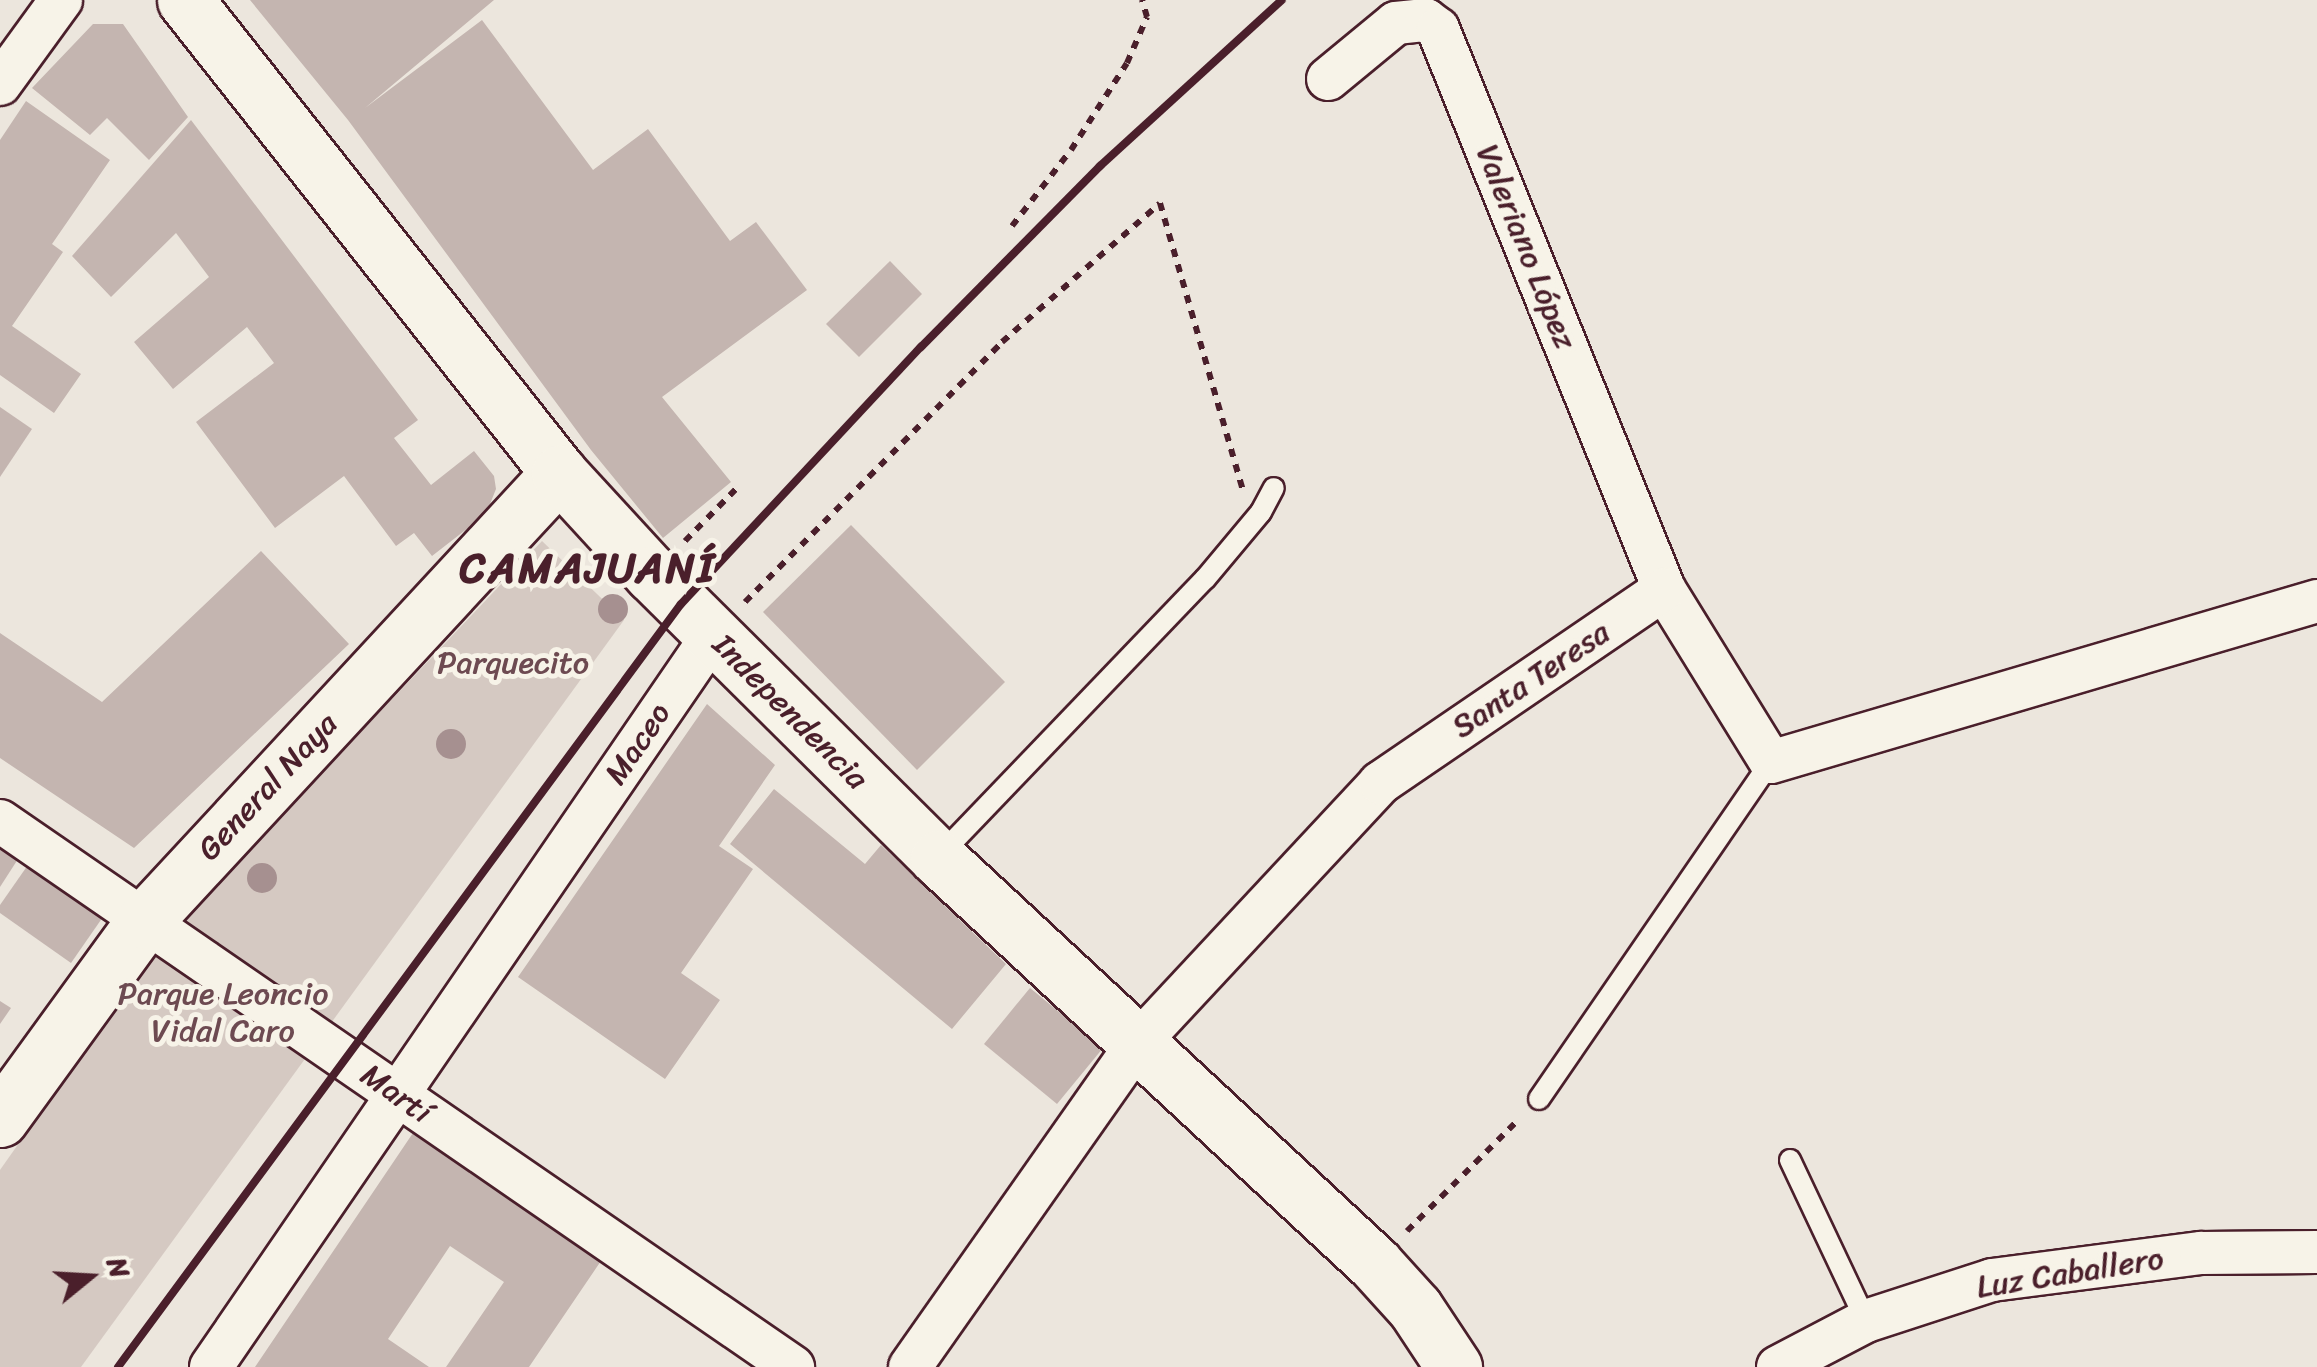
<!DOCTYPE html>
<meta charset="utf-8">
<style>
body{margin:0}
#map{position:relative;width:2317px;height:1367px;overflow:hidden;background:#ece6dd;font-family:Sriracha,sans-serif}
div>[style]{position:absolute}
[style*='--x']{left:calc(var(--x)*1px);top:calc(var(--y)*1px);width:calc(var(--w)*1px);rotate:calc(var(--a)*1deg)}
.green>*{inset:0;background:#d5c9c2}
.building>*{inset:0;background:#c4b5b0}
.path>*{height:6px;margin-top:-3px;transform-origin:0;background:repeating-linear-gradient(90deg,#4a1f2b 0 8px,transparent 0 16px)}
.roads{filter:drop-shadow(2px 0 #4a1f2b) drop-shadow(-2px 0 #4a1f2b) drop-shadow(0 2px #4a1f2b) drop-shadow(0 -2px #4a1f2b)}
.lane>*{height:20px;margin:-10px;padding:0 10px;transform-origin:10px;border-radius:10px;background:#f7f3e8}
.street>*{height:42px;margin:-21px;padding:0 21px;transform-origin:21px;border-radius:21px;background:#f7f3e8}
.secondary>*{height:55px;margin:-27.5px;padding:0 27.5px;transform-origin:27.5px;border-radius:27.5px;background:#f7f3e8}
.primary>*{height:55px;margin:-27.5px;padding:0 27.5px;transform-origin:27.5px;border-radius:27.5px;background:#f7f3e8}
.rail>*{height:8px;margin:-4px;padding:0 4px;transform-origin:4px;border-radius:4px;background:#4a1f2b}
.trees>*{width:30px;height:30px;margin:-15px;border-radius:50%;background:#a69090}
span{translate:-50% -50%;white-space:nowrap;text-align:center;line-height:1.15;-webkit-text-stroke:10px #f7f3e8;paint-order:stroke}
.street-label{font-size:32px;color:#4a1f2b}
.park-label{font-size:32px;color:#6d4a51}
.district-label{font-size:42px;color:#4a1f2b;font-weight:700;letter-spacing:2.5px}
.north{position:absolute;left:40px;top:1227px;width:100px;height:100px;-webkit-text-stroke:8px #f7f3e8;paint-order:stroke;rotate:72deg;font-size:28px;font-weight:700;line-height:40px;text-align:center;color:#4a1f2b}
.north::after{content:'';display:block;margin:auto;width:35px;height:45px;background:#4a1f2b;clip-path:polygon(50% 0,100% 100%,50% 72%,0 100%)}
</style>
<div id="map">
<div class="green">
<div style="clip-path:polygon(542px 541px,624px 620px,81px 1367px,0 1367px,0 1170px,157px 947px)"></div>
</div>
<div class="building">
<div style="clip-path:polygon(250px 0,494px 0,365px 108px,482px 20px,593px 170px,648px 129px,730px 241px,756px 222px,807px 290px,662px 397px,731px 482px,663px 538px,591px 450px,348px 120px)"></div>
<div style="clip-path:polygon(93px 24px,123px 24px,188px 117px,149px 160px,107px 118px,90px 135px,32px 88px)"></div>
<div style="clip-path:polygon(26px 101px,110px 160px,52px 244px,63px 252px,12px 326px,81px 374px,54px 413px,0 375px,0 140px)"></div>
<div style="clip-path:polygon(191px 120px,418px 420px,394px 438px,431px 485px,474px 451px,494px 476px,496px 489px,486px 514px,432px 556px,414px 533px,396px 546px,344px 476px,275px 528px,196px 422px,274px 363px,247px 327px,173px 389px,134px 342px,209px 277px,176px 233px,111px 297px,72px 256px)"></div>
<div style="clip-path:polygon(890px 261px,922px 294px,859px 357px,826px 324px)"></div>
<div style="clip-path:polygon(0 407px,32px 429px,0 477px)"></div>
<div style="clip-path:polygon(851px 525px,1005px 682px,917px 770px,763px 612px)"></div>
<div style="clip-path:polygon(261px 551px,349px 644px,134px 848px,0 758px,0 633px,102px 702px)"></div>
<div style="clip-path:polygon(707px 704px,775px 765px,719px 846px,753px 869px,681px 973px,720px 1000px,665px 1079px,518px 977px)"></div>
<div style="clip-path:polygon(774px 789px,865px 864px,881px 845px,1006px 964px,952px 1029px,730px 844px)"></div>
<div style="clip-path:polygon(0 846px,18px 859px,0 887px)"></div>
<div style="clip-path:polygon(30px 862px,105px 914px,71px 963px,0 913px,0 905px)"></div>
<div style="clip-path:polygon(1030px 988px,1103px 1048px,1057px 1104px,984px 1044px)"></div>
<div style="clip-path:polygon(0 1001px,11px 1008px,0 1024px)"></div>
<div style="clip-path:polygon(417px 1127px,605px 1255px,529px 1367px,446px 1367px,504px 1282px,450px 1246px,388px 1339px,429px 1367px,255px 1367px)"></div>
</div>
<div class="path">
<div style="--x:1012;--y:226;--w:96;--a:-52.2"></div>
<div style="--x:1071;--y:150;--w:103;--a:-57.2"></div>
<div style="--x:1127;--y:63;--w:50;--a:-66.5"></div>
<div style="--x:1147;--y:17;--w:18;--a:-106"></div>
<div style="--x:685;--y:541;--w:73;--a:-45.6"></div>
<div style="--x:745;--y:602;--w:366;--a:-45.3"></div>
<div style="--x:1002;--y:342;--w:210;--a:-41.3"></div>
<div style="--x:1160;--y:203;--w:297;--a:73.9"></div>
<div style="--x:1407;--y:1231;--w:158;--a:-45"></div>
</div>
<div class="roads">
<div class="lane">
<div style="--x:939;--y:856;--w:384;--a:-46.2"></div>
<div style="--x:1205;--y:579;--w:87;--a:-50.1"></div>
<div style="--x:1261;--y:512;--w:27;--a:-62"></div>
<div style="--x:1539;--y:1099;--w:409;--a:-55.5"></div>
<div style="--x:1790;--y:1160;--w:178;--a:64.7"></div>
</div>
<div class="street">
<div style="--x:1328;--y:79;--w:88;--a:-39.5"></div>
<div style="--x:1396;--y:23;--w:30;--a:-6"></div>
<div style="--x:1426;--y:20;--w:15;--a:37"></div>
<div style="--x:1438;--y:29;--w:604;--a:68.02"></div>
<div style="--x:1664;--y:589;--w:203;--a:58.3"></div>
<div style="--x:1771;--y:762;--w:569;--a:-16.43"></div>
<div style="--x:0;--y:84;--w:104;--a:-54"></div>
<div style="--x:0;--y:821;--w:963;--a:34.55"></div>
<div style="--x:211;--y:1367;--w:888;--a:-55.56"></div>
<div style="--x:910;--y:1367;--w:395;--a:-54.9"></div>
<div style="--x:1137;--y:1044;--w:357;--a:-47"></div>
<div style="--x:1380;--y:783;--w:344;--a:-34.3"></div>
<div style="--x:1778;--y:1367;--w:99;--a:-27.6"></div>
<div style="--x:1866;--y:1321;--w:133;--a:-18"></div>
<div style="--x:1992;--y:1280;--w:211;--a:-7.4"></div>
<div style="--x:2201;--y:1253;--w:116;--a:-0.5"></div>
</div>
<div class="secondary">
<div style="--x:0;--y:1119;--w:245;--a:-54"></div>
<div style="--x:144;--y:921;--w:611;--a:-47.19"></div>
</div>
<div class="primary">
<div style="--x:185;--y:0;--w:603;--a:51.67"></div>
<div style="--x:559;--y:473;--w:137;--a:47.4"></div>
<div style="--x:652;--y:574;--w:403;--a:44.8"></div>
<div style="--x:938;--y:858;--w:596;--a:42.89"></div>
<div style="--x:1375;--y:1264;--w:59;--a:47.7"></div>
<div style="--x:1415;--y:1308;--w:71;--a:56.5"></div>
</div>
</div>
<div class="rail">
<div style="--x:118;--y:1367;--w:948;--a:-53.58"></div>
<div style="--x:681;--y:604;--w:352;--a:-47"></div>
<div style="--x:921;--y:347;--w:255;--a:-45.3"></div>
<div style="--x:1100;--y:166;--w:246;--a:-42.4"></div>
</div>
<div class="trees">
<div style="left:613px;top:609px"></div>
<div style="left:451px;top:744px"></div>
<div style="left:262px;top:878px"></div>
</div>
<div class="street-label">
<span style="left:1526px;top:247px;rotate:68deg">Valeriano López</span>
<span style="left:1531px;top:680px;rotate:-34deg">Santa Teresa</span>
<span style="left:790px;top:712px;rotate:45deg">Independencia</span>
<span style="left:638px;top:744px;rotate:-56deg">Maceo</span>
<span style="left:268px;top:787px;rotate:-47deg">General Naya</span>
<span style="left:396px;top:1094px;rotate:35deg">Martí</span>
<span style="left:2070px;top:1273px;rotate:-9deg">Luz Caballero</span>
</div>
<div class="park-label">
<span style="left:513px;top:663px">Parquecito</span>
<span style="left:223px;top:1013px">Parque Leoncio<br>Vidal Caro</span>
</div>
<div class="district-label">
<span style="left:588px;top:568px">CAMAJUANÍ</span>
</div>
<div class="north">N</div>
</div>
